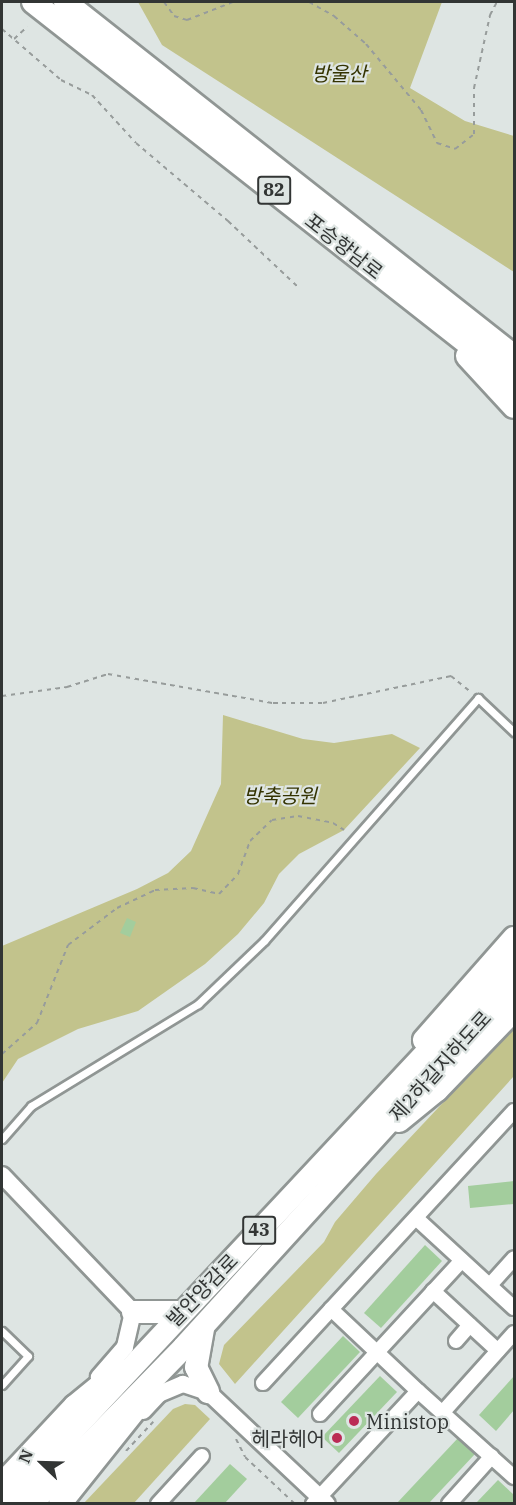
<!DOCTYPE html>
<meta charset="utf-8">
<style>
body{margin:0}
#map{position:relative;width:516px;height:1505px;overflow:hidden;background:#dee5e3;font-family:"IBM Plex Serif","Noto Sans KR",serif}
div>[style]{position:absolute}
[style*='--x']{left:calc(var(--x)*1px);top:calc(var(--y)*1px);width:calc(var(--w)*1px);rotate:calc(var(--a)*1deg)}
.green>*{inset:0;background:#c2c38c}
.building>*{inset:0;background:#a3cd9d}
.path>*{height:2px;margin-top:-1px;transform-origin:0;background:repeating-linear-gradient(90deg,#979c9b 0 4.5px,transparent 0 9px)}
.roads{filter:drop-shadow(2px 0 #909694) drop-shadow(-2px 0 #909694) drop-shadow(0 2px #909694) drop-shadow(0 -2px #909694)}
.service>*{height:7px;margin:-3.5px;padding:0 3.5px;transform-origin:3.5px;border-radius:3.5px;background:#fff}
.minor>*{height:14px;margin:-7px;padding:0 7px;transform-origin:7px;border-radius:7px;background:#fff}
.tertiary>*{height:16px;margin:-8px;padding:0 8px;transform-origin:8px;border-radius:8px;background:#fff}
.primary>*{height:22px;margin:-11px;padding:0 11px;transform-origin:11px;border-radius:11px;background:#fff}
.trunk>*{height:22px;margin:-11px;padding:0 11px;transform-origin:11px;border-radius:11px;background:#fff}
.dots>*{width:16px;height:16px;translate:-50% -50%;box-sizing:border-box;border:3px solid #dee5e3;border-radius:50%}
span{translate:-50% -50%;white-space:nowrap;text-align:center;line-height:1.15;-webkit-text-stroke:4.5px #dee5e3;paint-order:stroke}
.shield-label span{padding:2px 4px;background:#dee5e3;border:2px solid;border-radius:4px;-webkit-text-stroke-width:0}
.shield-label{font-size:18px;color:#323534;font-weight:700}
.park-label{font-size:20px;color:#343301;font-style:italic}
.street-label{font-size:20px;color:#323534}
.poi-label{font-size:20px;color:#323534}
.left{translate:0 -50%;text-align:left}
.right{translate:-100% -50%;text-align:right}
.frame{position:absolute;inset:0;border:3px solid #323534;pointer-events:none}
.north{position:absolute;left:12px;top:1433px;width:60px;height:60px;-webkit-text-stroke:4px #dee5e3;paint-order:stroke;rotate:293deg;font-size:16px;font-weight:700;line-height:24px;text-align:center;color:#323534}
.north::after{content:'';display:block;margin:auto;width:21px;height:27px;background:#323534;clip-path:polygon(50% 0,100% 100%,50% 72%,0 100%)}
</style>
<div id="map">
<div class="green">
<div style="clip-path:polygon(138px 2px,442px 2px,410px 88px,465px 121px,514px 136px,514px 272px,162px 45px)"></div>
<div style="clip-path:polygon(223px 715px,303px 739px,334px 743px,392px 734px,420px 748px,344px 830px,299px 854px,279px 874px,264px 903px,238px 934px,205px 964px,138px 1011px,78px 1029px,18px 1059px,2px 1083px,2px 946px,137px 889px,168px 873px,191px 851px,221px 784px)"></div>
<div style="clip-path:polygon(514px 1027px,514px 1076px,235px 1384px,219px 1364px,224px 1345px,324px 1242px,335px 1222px,376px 1174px)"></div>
<div style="clip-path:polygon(185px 1404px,195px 1405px,210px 1419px,134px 1503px,84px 1503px,173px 1409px)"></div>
</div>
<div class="building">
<div style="clip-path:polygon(127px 918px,136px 922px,130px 937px,120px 933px)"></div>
<div style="clip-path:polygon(514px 1181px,514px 1204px,470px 1208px,468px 1186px)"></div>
<div style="clip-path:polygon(425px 1245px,442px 1261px,381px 1328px,364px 1313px)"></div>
<div style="clip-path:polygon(343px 1336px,360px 1352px,298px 1418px,281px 1402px)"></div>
<div style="clip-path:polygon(380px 1376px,397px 1392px,339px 1453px,322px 1437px)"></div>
<div style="clip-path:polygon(514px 1376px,514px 1410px,496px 1431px,479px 1415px)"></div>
<div style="clip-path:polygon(458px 1438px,475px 1454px,429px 1503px,397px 1503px)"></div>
<div style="clip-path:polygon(230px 1464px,247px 1479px,225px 1503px,194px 1503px)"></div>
<div style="clip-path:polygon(498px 1480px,514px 1495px,514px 1503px,476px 1503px)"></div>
</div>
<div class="path">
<div style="--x:164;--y:2;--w:17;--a:54"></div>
<div style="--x:174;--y:16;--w:14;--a:17"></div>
<div style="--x:187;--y:20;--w:49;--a:-21.4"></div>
<div style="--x:309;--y:2;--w:29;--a:29"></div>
<div style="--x:334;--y:16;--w:43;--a:41.2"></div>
<div style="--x:366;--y:44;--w:86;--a:50.2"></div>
<div style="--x:421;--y:110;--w:37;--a:64"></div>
<div style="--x:437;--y:143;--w:19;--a:18"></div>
<div style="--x:455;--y:149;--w:24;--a:-38"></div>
<div style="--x:474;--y:134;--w:46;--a:-90"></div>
<div style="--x:474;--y:88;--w:75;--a:-77.6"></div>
<div style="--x:490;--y:15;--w:15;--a:-62"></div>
<div style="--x:2;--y:29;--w:78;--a:40.8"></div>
<div style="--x:61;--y:80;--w:34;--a:26"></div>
<div style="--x:92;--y:95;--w:65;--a:47.5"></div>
<div style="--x:136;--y:143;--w:121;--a:40.3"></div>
<div style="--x:228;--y:221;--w:98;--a:43.3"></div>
<div style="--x:14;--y:39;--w:18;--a:-43"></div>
<div style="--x:2;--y:696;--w:66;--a:-7.9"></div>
<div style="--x:67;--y:687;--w:43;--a:-17.6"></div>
<div style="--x:108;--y:674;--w:168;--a:10"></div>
<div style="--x:273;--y:703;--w:50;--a:0"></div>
<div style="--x:323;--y:703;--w:131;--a:-11.9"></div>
<div style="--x:451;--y:676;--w:26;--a:39"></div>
<div style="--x:2;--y:1054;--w:47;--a:-41.5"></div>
<div style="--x:37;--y:1023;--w:84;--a:-68.3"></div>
<div style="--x:68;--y:945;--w:61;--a:-37.1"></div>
<div style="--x:117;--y:908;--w:42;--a:-25.3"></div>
<div style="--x:155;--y:890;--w:38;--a:-3"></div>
<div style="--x:193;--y:888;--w:27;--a:13"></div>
<div style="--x:219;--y:894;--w:28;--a:-46"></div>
<div style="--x:238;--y:874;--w:35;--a:-70"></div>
<div style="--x:250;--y:841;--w:30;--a:-44"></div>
<div style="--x:272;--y:820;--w:26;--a:-9"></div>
<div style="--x:298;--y:816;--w:36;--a:11"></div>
<div style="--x:333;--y:823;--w:13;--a:32"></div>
<div style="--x:236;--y:1439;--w:20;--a:63"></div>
<div style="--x:245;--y:1457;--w:69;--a:43.2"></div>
<div style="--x:126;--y:1451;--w:40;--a:-47"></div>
</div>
<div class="roads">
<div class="service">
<div style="--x:2;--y:1139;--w:44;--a:-48.7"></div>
<div style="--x:31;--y:1106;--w:196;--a:-31.4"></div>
<div style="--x:198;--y:1004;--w:91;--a:-43.7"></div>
<div style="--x:264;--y:941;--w:324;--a:-48.6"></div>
<div style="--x:478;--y:698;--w:50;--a:43.4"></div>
<div style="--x:2;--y:1331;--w:36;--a:44"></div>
<div style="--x:28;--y:1356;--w:39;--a:132"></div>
</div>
<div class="minor">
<div style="--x:416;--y:1218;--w:133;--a:42.6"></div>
<div style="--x:490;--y:1285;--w:36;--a:-48"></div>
<div style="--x:433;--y:1291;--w:88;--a:42.7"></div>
<div style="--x:331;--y:1309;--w:120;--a:43.3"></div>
<div style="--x:456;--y:1341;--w:21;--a:-49"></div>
<div style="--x:263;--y:1383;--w:370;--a:-47.3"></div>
<div style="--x:443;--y:1412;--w:106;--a:-48.1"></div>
<div style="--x:320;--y:1414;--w:209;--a:-47.3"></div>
<div style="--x:158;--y:1504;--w:65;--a:-47.5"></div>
<div style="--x:313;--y:1504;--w:154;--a:-47.1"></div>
<div style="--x:418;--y:1391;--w:129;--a:41.9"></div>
<div style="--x:449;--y:1504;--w:64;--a:-48.1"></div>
</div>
<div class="tertiary">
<div style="--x:2;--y:1175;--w:190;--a:46.3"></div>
<div style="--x:133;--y:1312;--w:36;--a:103"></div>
<div style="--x:125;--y:1347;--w:40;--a:131"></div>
<div style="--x:143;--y:1411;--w:23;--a:-47"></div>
<div style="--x:159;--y:1394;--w:26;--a:-23"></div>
<div style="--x:183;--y:1384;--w:26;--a:18"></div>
<div style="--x:208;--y:1392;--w:163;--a:43.3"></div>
</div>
<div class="primary">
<div style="--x:424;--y:1040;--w:136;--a:-48.6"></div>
<div style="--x:399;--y:1121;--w:49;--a:-39.2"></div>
<div style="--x:437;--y:1090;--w:111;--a:-46.1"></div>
<div style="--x:2;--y:1484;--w:107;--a:-46.9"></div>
<div style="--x:75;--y:1406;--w:57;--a:-39.3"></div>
<div style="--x:60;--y:1504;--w:139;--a:-51.4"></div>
</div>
<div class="trunk">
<div style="--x:33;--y:2;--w:612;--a:38.16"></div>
<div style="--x:65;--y:2;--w:572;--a:38.25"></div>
<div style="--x:467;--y:356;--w:69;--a:47.3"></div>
<div style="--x:133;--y:1312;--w:49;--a:0"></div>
<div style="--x:203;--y:1329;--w:39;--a:100"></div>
<div style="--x:196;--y:1367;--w:28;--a:64"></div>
<div style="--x:4;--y:1504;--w:746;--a:-46.9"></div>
<div style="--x:31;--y:1504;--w:219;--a:-45.7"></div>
<div style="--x:184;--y:1347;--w:491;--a:-47.7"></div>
</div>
</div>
<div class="dots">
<div style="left:354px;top:1421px;background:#bb2b55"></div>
<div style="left:337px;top:1438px;background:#bb2b55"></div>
</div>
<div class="shield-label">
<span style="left:274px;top:190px">82</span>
<span style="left:259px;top:1230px">43</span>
</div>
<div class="park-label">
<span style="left:339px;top:73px">방울산</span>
<span style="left:280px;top:795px">방축공원</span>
</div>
<div class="street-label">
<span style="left:344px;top:246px;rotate:38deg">포승향남로</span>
<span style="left:440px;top:1066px;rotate:-48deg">제2하길지하도로</span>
<span style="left:202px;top:1290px;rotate:-46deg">발안양감로</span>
</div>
<div class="poi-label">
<span class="left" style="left:366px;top:1421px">Ministop</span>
<span class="right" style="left:325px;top:1438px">헤라헤어</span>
</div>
<div class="frame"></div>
<div class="north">N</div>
</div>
